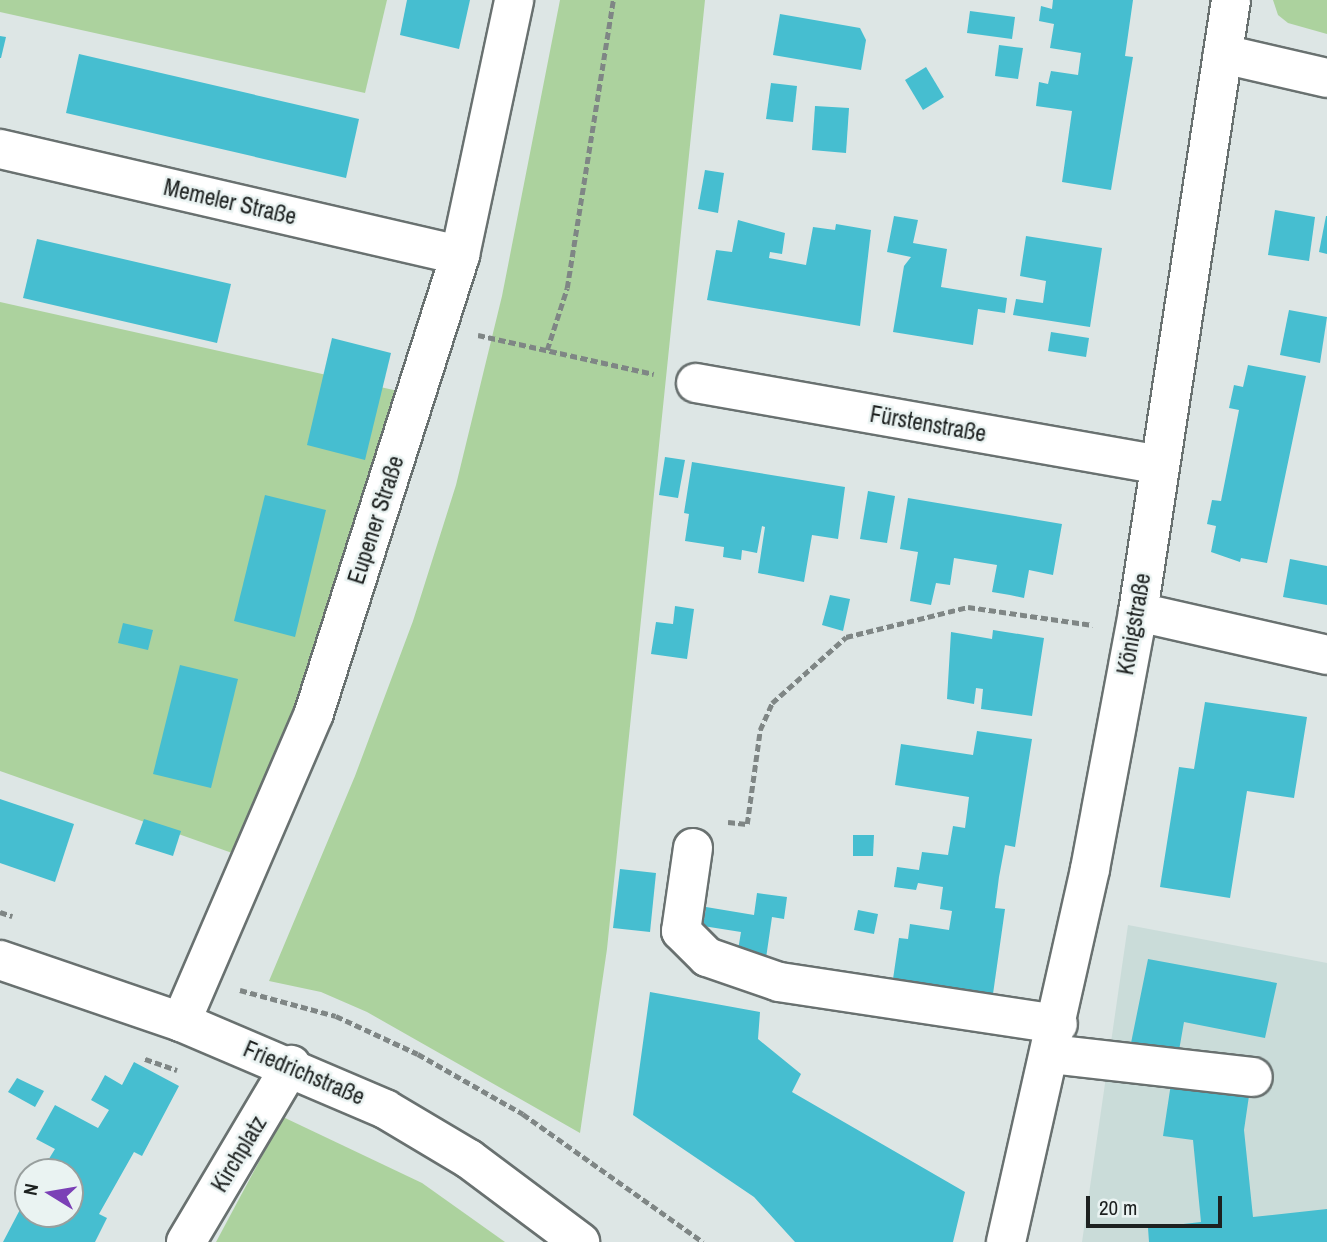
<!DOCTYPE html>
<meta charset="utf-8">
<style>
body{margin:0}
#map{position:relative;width:1327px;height:1242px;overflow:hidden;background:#dde6e5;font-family:"Archivo Narrow",sans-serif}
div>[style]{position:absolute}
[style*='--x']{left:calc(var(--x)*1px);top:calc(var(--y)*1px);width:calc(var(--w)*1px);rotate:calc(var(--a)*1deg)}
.built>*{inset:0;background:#cadcd9}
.green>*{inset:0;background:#acd29e}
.building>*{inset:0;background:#46bed0}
.path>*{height:4.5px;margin-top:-2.25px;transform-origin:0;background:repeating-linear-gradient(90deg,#7f8685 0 7px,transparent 0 10.5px)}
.roads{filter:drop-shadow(2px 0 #697170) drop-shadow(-2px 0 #697170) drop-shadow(0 2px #697170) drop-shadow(0 -2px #697170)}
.minor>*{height:38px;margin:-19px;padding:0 19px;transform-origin:19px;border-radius:19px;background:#fff}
span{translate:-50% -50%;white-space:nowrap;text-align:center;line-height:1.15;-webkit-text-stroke:5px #eaf3f2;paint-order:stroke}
.street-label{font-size:23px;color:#1d2120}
.north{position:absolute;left:14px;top:1158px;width:70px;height:70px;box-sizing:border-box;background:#eaf3f2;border:2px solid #989f9e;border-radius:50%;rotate:281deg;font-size:19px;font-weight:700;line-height:28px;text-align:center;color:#1d2120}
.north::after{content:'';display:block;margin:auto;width:24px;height:32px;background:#7b40b6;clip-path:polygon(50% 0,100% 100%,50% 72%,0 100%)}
.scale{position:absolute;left:1086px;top:1196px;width:136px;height:32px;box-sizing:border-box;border:4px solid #1d2120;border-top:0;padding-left:9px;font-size:21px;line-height:24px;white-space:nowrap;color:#1d2120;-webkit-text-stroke:5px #eaf3f2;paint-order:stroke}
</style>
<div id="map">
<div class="built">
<div style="clip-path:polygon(1128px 925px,1327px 963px,1327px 1242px,1082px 1242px)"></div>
</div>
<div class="green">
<div style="clip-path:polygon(0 0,387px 0,365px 93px,0 12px)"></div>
<div style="clip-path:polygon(560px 0,705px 0,607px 949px,580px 1133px,367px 1012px,321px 992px,269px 981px,355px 776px,413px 621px,456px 485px,502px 296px)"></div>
<div style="clip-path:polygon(1273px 0,1327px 0,1327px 34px,1288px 23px,1278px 15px)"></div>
<div style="clip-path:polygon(0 302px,416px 395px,252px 860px,0 771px)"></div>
<div style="clip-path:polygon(283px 1117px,422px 1183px,505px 1242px,216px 1242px)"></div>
</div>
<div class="building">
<div style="clip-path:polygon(407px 0,470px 0,459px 49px,400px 35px)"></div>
<div style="clip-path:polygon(1053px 0,1133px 0,1125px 56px,1133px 57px,1111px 190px,1062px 182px,1072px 111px,1036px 106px,1039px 82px,1048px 84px,1051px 71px,1078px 75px,1081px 53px,1050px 48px,1054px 24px,1039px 21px,1041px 6px,1052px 9px)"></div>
<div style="clip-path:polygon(970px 11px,1015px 17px,1012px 39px,967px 33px)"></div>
<div style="clip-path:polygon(780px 14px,860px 28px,866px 40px,861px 70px,773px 55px)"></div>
<div style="clip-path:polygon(0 36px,6px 37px,1px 58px,0 58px)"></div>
<div style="clip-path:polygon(999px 45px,1023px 48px,1018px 79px,995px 76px)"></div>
<div style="clip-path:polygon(79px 54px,359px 119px,346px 178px,66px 113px)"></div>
<div style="clip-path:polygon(926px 67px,944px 97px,923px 110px,905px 80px)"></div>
<div style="clip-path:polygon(771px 83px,797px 86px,793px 122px,766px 119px)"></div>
<div style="clip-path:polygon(815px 106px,849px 108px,846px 153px,812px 150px)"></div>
<div style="clip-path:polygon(705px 170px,724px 173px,718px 213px,698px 209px)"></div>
<div style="clip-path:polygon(1275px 210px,1315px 217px,1309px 261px,1268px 255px)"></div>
<div style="clip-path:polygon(894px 216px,918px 220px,913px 243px,947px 249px,941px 287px,1007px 298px,1005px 313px,978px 309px,973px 345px,893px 332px,904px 266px,911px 257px,887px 252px)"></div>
<div style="clip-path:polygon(1326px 216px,1327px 216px,1327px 254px,1319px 252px)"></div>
<div style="clip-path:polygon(738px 220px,785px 233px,782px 254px,770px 252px,769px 258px,806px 265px,813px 227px,835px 230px,836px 224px,871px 230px,860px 326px,707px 300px,716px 250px,732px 252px)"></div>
<div style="clip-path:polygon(1026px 236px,1102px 248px,1090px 327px,1013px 315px,1016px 299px,1043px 303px,1046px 281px,1020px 276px)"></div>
<div style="clip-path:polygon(37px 239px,231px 284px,217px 343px,23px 298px)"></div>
<div style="clip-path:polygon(1289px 310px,1327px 317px,1320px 363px,1280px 355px)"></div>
<div style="clip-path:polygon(1051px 332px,1089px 338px,1086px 357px,1048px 351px)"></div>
<div style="clip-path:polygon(332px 338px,391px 353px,365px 460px,307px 445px)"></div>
<div style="clip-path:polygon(1248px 365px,1306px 376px,1267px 563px,1241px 558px,1240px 562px,1211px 552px,1216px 526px,1207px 524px,1212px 500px,1221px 501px,1239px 410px,1229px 408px,1234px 385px,1243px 387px)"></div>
<div style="clip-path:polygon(665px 457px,685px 460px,678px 498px,659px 495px)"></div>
<div style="clip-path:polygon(692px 462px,845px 487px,838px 539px,812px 535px,804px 582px,758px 573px,765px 527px,762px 526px,757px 553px,742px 550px,741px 560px,723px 557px,724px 547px,685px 541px,689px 514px,684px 513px)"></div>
<div style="clip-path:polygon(868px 491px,895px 496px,887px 543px,860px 539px)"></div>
<div style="clip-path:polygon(265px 495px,326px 510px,295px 637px,234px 621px)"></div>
<div style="clip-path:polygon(908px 498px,1062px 524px,1053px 575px,1029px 570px,1024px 598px,1010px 595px,992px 592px,997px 565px,954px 558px,950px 585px,936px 583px,931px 605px,910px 601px,918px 552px,900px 549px)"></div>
<div style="clip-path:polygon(1290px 559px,1327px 566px,1327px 605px,1283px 597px)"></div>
<div style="clip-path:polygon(830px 595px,850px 599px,843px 631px,822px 625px)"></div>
<div style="clip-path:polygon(675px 606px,694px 609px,687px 659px,651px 654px,656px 622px,673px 624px)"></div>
<div style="clip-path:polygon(123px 623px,153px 630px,148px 650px,118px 643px)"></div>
<div style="clip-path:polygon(993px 630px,1044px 638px,1032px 716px,981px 709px,983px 689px,976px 688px,974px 704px,947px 699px,951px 632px,992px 639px)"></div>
<div style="clip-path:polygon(180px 665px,238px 679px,211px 788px,153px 774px)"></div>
<div style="clip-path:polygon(1205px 702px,1307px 717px,1294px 798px,1247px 791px,1230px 898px,1160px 887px,1179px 767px,1194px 769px)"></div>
<div style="clip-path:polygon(977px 731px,1032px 739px,1015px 847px,1005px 845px,999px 877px,995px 908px,1005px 909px,993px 994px,893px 979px,899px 938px,908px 939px,910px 924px,949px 930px,952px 911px,940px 909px,943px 887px,918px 883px,916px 890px,894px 887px,897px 867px,919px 870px,922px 852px,948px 855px,953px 826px,965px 828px,969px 797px,895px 785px,901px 744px,973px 755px)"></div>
<div style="clip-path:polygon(0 799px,74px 824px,55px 882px,0 863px)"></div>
<div style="clip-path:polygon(144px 819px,181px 831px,173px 856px,135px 844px)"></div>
<div style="clip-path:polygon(853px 835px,874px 835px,873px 856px,853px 856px)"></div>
<div style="clip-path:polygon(620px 869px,656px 873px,650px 932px,613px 928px)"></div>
<div style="clip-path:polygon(757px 893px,787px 897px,784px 919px,772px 917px,765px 965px,737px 956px,741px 932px,703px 926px,706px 907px,754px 915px)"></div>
<div style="clip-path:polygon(858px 910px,878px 914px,874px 934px,854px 930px)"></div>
<div style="clip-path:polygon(1148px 959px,1277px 983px,1265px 1038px,1184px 1022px,1177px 1062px,1129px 1053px)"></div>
<div style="clip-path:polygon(650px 992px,760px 1012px,758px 1039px,801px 1074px,792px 1092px,965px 1192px,953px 1242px,795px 1242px,754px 1197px,633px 1115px)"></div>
<div style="clip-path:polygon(134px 1062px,179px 1086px,142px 1156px,134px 1152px,99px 1214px,107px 1218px,95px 1242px,3px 1242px,25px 1200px,28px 1214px,70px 1214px,70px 1172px,47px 1162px,55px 1149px,36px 1139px,55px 1105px,98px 1128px,109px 1110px,91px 1100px,98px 1088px,105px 1075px,122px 1085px)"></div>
<div style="clip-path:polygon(1172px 1077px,1250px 1089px,1244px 1130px,1253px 1217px,1327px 1209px,1327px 1242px,1149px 1242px,1148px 1228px,1201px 1222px,1193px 1140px,1163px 1136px)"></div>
<div style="clip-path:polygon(17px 1078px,44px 1091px,35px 1107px,8px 1092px)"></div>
</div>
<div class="path">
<div style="--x:478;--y:335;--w:180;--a:12.5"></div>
<div style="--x:547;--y:350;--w:65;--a:-72.1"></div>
<div style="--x:567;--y:288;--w:292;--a:-80.9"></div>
<div style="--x:728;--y:822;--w:19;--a:6"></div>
<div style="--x:747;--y:824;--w:95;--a:-82.1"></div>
<div style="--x:760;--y:730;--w:30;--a:-66"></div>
<div style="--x:772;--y:703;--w:99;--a:-41.7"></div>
<div style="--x:846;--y:637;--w:126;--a:-13.8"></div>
<div style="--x:968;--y:607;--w:126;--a:8.2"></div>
<div style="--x:0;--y:912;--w:13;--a:18"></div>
<div style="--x:240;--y:990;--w:99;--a:15.2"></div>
<div style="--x:336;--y:1016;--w:90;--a:24.9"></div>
<div style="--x:418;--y:1054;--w:121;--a:29.7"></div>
<div style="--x:523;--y:1114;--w:221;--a:35.4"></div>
<div style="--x:145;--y:1059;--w:34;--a:19"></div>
</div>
<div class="roads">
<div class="minor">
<div style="--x:1223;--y:54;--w:107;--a:13"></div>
<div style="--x:0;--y:149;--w:472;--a:13"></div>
<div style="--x:696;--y:383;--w:471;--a:10"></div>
<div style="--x:1138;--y:612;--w:194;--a:12.8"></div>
<div style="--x:693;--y:848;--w:84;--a:98.2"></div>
<div style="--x:681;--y:931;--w:37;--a:45"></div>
<div style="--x:707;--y:957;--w:76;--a:19.1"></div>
<div style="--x:779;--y:982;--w:282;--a:8.6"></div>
<div style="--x:0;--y:960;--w:191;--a:18.9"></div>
<div style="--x:181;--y:1022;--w:222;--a:23.1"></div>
<div style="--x:385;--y:1109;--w:98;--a:30.8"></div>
<div style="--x:469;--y:1159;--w:139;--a:36.8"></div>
<div style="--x:181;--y:1022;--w:336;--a:-66.7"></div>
<div style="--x:314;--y:713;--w:481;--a:-72.3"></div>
<div style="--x:460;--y:255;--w:261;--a:-78"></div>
<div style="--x:1051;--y:1054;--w:203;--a:6.5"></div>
<div style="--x:186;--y:1242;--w:206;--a:-59.3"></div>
<div style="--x:1006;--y:1242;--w:382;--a:-77.3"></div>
<div style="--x:1090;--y:869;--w:261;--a:-79.4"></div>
<div style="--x:1138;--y:612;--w:619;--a:-81.36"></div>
</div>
</div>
<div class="street-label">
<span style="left:230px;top:202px;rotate:13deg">Memeler Straße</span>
<span style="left:928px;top:424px;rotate:10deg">Fürstenstraße</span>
<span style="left:376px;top:520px;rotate:-72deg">Eupener Straße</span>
<span style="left:1134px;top:624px;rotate:-80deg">Königstraße</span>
<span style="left:304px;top:1073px;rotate:23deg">Friedrichstraße</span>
<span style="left:239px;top:1154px;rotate:-59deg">Kirchplatz</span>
</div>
<div class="north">N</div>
<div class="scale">20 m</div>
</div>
